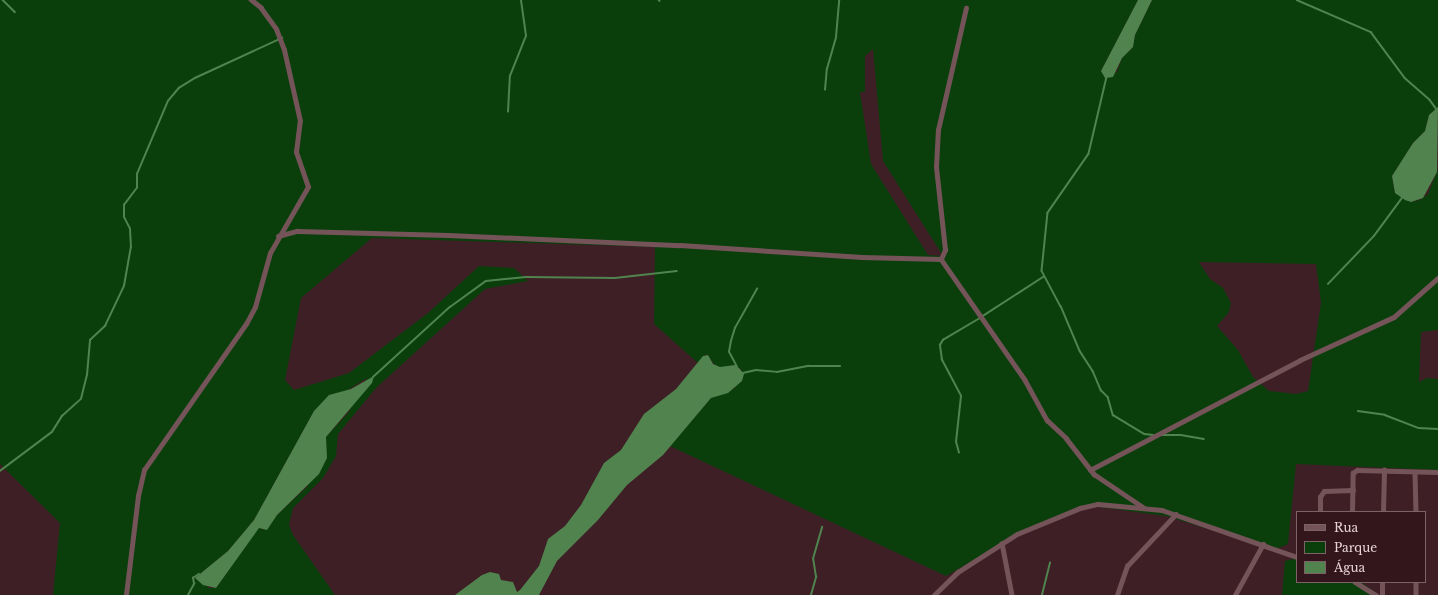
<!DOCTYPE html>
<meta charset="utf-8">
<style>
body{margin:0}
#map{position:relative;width:1438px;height:595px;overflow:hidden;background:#3d1f25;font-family:"Libre Baskerville",serif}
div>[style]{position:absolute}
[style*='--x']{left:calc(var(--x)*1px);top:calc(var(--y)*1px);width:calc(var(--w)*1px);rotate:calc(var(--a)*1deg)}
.green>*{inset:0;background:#0a3f0c}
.water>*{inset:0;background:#50834e}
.stream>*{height:1.5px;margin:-0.75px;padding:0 0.75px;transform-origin:0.75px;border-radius:0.75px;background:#50834e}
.street>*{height:4.5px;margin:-2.25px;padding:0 2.25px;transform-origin:2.25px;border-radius:2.25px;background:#745459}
span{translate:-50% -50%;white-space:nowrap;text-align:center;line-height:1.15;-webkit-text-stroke:4px #32161c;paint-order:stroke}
.legend{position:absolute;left:1296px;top:511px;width:130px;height:72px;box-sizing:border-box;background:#32161c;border:1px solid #7b6266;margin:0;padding:5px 7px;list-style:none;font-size:12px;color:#e8d3d6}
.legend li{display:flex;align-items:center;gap:8px;height:20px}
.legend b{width:20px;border:1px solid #7b6266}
</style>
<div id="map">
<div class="green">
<div style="clip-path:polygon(evenodd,0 0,1138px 0,1101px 71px,1106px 78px,1117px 72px,1122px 58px,1133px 47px,1135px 35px,1152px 0,1438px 0,1438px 107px,1429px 115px,1425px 131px,1413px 143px,1392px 176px,1395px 193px,1411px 202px,1420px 200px,1428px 194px,1438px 169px,1438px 330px,1421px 332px,1419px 382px,1427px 378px,1438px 379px,1438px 470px,1296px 464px,1288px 544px,1281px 547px,1273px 549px,1166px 516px,1084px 505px,1035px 525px,946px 576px,670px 446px,711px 398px,734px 389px,742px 370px,735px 365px,724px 368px,716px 366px,706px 354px,698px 363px,654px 324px,655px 247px,372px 238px,301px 298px,285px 380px,294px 390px,349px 373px,428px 313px,479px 266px,514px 268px,528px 281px,485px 289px,376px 388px,338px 434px,336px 456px,323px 478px,293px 508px,289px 525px,293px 535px,335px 595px,53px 595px,60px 523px,0 464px,0 0,873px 49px,883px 161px,943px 256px,928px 255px,871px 164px,860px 92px,865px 92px,865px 56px,873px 49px,0 0,1199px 262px,1316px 264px,1321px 303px,1308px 391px,1296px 394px,1269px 391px,1253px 377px,1238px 350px,1217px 326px,1229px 312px,1231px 303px,1223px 288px,1210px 279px,1199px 262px,0 0,367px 378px,348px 413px,326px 437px,326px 449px,307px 487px,277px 515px,270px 525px,264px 530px,259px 527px,216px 588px,209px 588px,195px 578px,228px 551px,254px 520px,314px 411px,367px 378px)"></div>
<div style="clip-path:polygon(1297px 558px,1297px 582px,1361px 582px,1379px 595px,1282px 595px,1285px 561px)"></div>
</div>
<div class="water">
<div style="clip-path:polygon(1138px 0,1152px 0,1135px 35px,1133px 47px,1122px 58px,1113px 77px,1105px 78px,1101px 71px)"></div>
<div style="clip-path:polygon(1438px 107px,1437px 172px,1423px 198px,1411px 202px,1405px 200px,1395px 193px,1392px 176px,1413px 143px,1425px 131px,1429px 115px)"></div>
<div style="clip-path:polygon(708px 355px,713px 364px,720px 367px,735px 365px,739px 368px,744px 374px,742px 381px,728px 393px,711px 398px,663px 455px,627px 485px,598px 520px,557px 561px,539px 595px,455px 595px,482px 575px,490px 572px,499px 574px,501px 580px,513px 582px,517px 592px,520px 590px,539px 566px,548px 539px,565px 526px,581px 505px,604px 463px,621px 450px,644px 414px,676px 389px,703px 356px)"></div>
<div style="clip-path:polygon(374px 376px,372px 383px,326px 437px,327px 458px,319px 474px,277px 515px,267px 530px,259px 528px,216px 588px,203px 585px,195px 578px,228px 551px,254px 520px,314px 411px,329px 395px,351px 389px)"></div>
</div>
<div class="stream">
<div style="--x:3;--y:0;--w:17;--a:45"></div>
<div style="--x:659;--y:0;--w:1;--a:45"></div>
<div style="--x:1297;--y:0;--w:81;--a:23.4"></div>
<div style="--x:1371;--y:32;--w:57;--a:53.5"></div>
<div style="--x:1405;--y:78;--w:33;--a:41"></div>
<div style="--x:1430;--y:100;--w:14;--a:54"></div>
<div style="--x:1107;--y:77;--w:79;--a:103.2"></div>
<div style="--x:1089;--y:154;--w:72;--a:124.8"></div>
<div style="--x:1048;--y:213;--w:58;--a:95.9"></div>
<div style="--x:1042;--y:271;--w:40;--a:62"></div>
<div style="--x:1061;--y:306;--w:49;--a:67.1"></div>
<div style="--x:1080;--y:351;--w:24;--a:57"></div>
<div style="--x:1093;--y:371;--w:21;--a:67"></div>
<div style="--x:1101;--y:390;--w:10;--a:45"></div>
<div style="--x:1108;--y:397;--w:19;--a:74"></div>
<div style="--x:1113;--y:415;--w:37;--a:31"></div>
<div style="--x:1145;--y:434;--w:8;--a:7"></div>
<div style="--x:825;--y:90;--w:21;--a:-85"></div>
<div style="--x:827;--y:69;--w:33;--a:-74"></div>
<div style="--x:836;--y:37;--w:37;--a:-85"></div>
<div style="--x:508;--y:112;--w:36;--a:-87"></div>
<div style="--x:510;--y:76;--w:43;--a:-68.2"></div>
<div style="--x:526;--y:36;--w:36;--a:-98"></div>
<div style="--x:1328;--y:284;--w:66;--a:-46.2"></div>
<div style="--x:1374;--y:236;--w:47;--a:-53.6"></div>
<div style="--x:983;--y:316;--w:72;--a:-33"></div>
<div style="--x:737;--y:367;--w:17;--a:-118"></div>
<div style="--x:729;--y:352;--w:11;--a:-80"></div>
<div style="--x:731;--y:341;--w:14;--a:-73"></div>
<div style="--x:735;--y:328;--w:45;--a:-60.6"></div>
<div style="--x:743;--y:373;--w:13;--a:-13"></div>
<div style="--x:756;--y:370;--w:21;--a:5"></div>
<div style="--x:777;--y:372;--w:32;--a:-11"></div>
<div style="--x:808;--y:366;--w:32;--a:0"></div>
<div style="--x:373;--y:377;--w:104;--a:-42.3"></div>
<div style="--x:450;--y:307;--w:44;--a:-35.8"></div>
<div style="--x:486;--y:281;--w:40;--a:-5.7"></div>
<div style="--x:526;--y:277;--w:89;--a:0.6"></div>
<div style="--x:615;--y:278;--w:62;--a:-6.4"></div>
<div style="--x:1358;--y:411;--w:27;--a:8"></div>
<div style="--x:1385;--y:415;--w:36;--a:21"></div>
<div style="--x:1419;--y:428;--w:19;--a:3"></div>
<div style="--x:1160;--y:435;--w:21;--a:0"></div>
<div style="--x:1181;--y:435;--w:23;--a:10"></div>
<div style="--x:959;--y:453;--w:11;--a:-105"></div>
<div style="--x:956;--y:442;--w:46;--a:-83.8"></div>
<div style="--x:961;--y:396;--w:41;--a:-117.8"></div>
<div style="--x:942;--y:360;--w:15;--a:-98"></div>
<div style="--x:940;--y:345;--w:6;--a:-59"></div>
<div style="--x:943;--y:340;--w:43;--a:-30.7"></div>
<div style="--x:0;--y:471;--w:65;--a:-36.9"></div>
<div style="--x:52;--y:432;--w:19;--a:-58"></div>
<div style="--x:62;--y:416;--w:25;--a:-42"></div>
<div style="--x:81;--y:399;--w:25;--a:-76"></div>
<div style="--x:87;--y:375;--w:35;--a:-85"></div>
<div style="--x:90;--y:340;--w:21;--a:-43"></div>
<div style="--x:105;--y:326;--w:44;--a:-64.6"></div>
<div style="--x:124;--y:286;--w:39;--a:-80"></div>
<div style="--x:131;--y:248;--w:19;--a:-93"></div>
<div style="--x:130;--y:229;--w:13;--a:-117"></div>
<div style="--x:124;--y:217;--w:12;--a:-90"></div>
<div style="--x:124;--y:205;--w:21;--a:-53"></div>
<div style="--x:137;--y:188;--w:14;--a:-90"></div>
<div style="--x:137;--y:174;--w:79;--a:-67"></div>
<div style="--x:168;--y:101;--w:17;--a:-50"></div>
<div style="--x:179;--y:88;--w:19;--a:-32"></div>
<div style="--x:195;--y:78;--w:96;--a:-24.7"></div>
<div style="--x:188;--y:595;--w:13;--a:-61"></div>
<div style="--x:194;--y:584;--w:6;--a:-99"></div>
<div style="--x:193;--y:578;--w:7;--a:-34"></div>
<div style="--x:811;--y:595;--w:19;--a:-74"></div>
<div style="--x:816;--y:577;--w:18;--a:-99"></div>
<div style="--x:813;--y:559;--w:33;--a:-74"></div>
<div style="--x:1042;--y:595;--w:33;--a:-76"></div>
</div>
<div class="street">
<div style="--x:278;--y:236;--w:20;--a:-15"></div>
<div style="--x:297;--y:231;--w:151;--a:1.5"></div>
<div style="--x:448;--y:235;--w:232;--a:2.5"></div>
<div style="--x:680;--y:245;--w:182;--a:3.8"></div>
<div style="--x:862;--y:257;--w:79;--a:1.5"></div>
<div style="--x:941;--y:259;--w:10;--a:-66"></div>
<div style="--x:945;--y:250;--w:83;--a:-96.2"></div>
<div style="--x:936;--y:167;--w:37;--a:-87"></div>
<div style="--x:938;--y:130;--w:125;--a:-77.1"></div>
<div style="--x:941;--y:259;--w:147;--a:55.2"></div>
<div style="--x:1025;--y:380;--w:46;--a:61.2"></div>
<div style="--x:1047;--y:420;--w:26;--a:43"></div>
<div style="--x:1066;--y:438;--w:46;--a:52.1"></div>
<div style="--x:1094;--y:474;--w:59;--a:34"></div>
<div style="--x:1090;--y:470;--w:237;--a:-27.6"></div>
<div style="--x:1300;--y:360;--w:103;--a:-24.6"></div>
<div style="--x:1394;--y:317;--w:59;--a:-41.6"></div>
<div style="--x:1415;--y:472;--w:40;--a:88.6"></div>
<div style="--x:1320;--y:512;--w:15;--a:-90"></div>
<div style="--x:1320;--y:497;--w:7;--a:-56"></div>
<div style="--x:1324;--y:491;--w:29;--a:-2"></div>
<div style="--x:1352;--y:512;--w:39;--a:-89"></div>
<div style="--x:1353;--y:473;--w:5;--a:-37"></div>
<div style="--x:1357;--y:470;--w:81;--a:1.4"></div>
<div style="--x:1383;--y:512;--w:42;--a:-88.6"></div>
<div style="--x:1002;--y:543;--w:53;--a:79.1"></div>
<div style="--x:1355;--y:582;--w:25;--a:32"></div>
<div style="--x:1416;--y:582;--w:13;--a:90"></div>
<div style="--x:126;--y:595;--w:100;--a:-83.1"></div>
<div style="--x:138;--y:496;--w:27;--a:-77"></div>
<div style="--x:144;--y:470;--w:178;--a:-55.1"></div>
<div style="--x:246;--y:324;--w:19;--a:-62"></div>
<div style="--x:255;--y:307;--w:56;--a:-74.5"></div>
<div style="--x:270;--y:253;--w:76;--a:-60.1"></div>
<div style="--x:308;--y:187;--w:37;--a:-109"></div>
<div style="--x:296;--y:152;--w:31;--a:-83"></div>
<div style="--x:300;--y:121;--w:73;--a:-102.7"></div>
<div style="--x:284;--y:50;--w:22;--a:-111"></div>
<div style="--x:276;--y:29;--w:26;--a:-126"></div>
<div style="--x:261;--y:8;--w:13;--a:-141"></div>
<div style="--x:934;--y:595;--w:33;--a:-44"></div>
<div style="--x:958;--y:572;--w:70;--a:-32.8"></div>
<div style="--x:1017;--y:534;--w:68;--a:-22.4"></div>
<div style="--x:1080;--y:508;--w:18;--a:-13"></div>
<div style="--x:1098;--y:504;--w:64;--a:5.4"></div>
<div style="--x:1162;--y:510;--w:143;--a:19.2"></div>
<div style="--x:1117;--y:595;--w:31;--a:-71"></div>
<div style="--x:1127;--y:566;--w:71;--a:-46.7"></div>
<div style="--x:1235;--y:595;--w:58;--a:-61.2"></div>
<div style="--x:1382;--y:595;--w:13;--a:-90"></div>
</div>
<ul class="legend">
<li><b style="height:5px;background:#745459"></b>Rua</li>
<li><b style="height:11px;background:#0a3f0c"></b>Parque</li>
<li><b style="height:11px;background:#50834e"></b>Água</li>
</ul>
</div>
